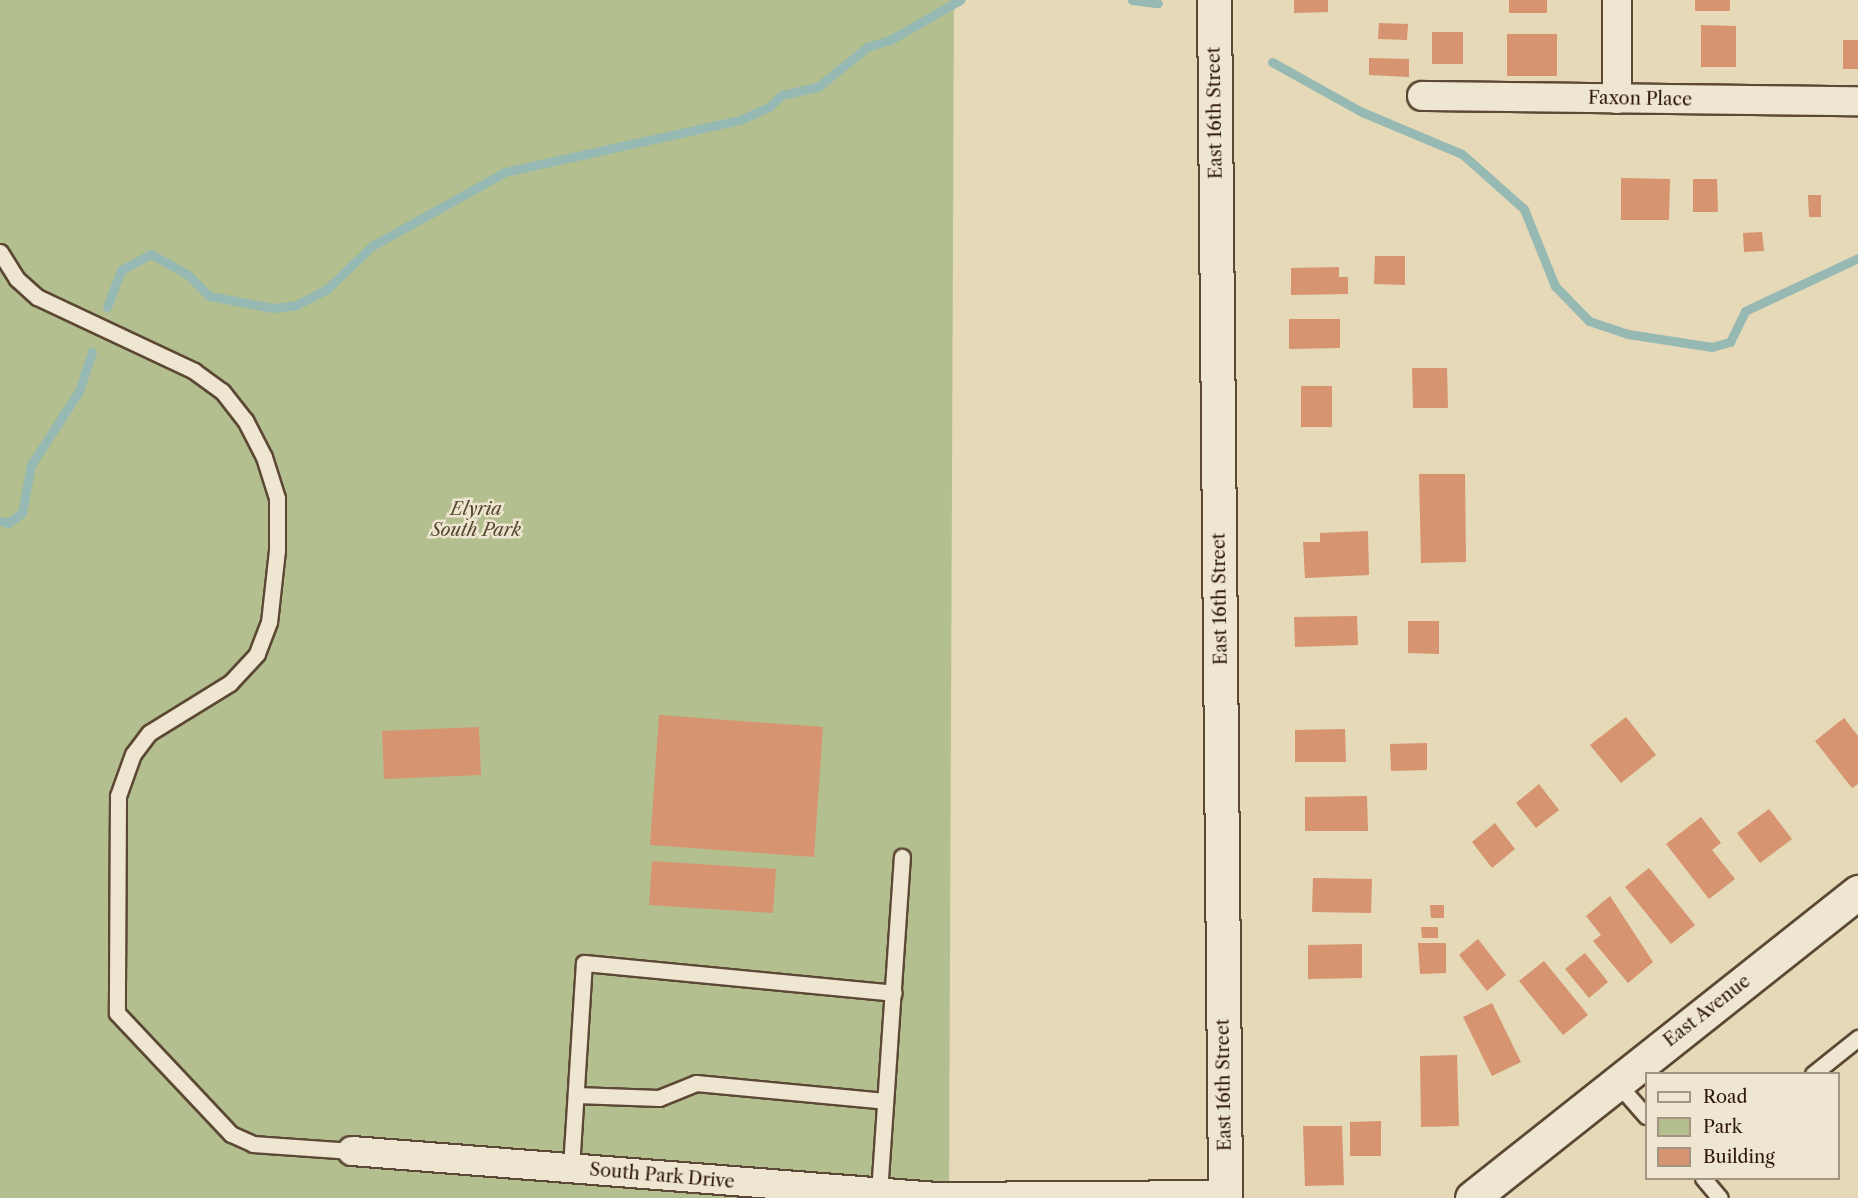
<!DOCTYPE html>
<style>
body{margin:0}
#map{position:relative;width:1858px;height:1198px;overflow:hidden;background:#e5d9b7;font-family:"Libre Caslon Text",serif}
div>[style]{position:absolute}
[style*='--x']{left:calc(var(--x)*1px);top:calc(var(--y)*1px);width:calc(var(--w)*1px);rotate:calc(var(--a)*1deg)}
.green>*{inset:0;background:#b4bf8f}
.stream>*{height:9px;margin:-4.5px;padding:0 4.5px;transform-origin:4.5px;border-radius:4.5px;background:#96b9b3}
.building>*{inset:0;background:#d69470}
.roads{filter:drop-shadow(2px 0 #5c4834) drop-shadow(-2px 0 #5c4834) drop-shadow(0 2px #5c4834) drop-shadow(0 -2px #5c4834)}
.lane>*{height:15px;margin:-7.5px;padding:0 7.5px;transform-origin:7.5px;border-radius:7.5px;background:#eee6d0}
.street>*{height:28px;margin:-14px;padding:0 14px;transform-origin:14px;border-radius:14px;background:#eee6d0}
.secondary>*{height:33px;margin:-16.5px;padding:0 16.5px;transform-origin:16.5px;border-radius:16.5px;background:#eee6d0}
span{translate:-50% -50%;white-space:nowrap;text-align:center;line-height:1.15;-webkit-text-stroke:5px #eee6d0;paint-order:stroke}
.street-label{font-size:18px;color:#2f1808}
.park-label{font-size:18px;color:#574a30;font-style:italic}
.legend{position:absolute;left:1645px;top:1072px;width:195px;height:108px;box-sizing:border-box;background:#eee6d0;border:2px solid #a29480;margin:0;padding:8px 10px;list-style:none;font-size:18px;color:#2f1808}
.legend li{display:flex;align-items:center;gap:12px;height:30px}
.legend b{width:30px;border:2px solid #a29480}
</style>
<div id="map">
<div class="green">
<div style="clip-path:polygon(0 0,954px 0,949px 1198px,0 1198px)"></div>
</div>
<div class="stream">
<div style="--x:1132;--y:0;--w:26;--a:7"></div>
<div style="--x:1272;--y:62;--w:103;--a:29.1"></div>
<div style="--x:1362;--y:112;--w:108;--a:22.8"></div>
<div style="--x:1462;--y:154;--w:83;--a:41.6"></div>
<div style="--x:1524;--y:209;--w:83;--a:68.1"></div>
<div style="--x:1555;--y:286;--w:49;--a:45.8"></div>
<div style="--x:1589;--y:321;--w:41;--a:18.4"></div>
<div style="--x:1628;--y:334;--w:85;--a:8.8"></div>
<div style="--x:1712;--y:347;--w:19;--a:-16"></div>
<div style="--x:1730;--y:342;--w:34;--a:-64"></div>
<div style="--x:1745;--y:311;--w:125;--a:-25.1"></div>
<div style="--x:107;--y:307;--w:40;--a:-69"></div>
<div style="--x:121;--y:270;--w:34;--a:-28"></div>
<div style="--x:151;--y:254;--w:41;--a:29.1"></div>
<div style="--x:187;--y:274;--w:31;--a:45"></div>
<div style="--x:209;--y:296;--w:65;--a:10.6"></div>
<div style="--x:273;--y:308;--w:23;--a:-7"></div>
<div style="--x:296;--y:305;--w:34;--a:-27"></div>
<div style="--x:326;--y:290;--w:64;--a:-43.7"></div>
<div style="--x:372;--y:246;--w:152;--a:-29.1"></div>
<div style="--x:505;--y:172;--w:241;--a:-12.5"></div>
<div style="--x:740;--y:120;--w:32;--a:-24"></div>
<div style="--x:769;--y:107;--w:18;--a:-43"></div>
<div style="--x:782;--y:95;--w:37;--a:-13"></div>
<div style="--x:818;--y:87;--w:63;--a:-39.2"></div>
<div style="--x:867;--y:47;--w:24;--a:-17"></div>
<div style="--x:890;--y:40;--w:81;--a:-29.7"></div>
<div style="--x:0;--y:521;--w:8;--a:14"></div>
<div style="--x:8;--y:523;--w:17;--a:-36"></div>
<div style="--x:22;--y:513;--w:49;--a:-79.4"></div>
<div style="--x:31;--y:465;--w:88;--a:-57"></div>
<div style="--x:79;--y:391;--w:41;--a:-71.6"></div>
</div>
<div class="building">
<div style="clip-path:polygon(1294px 0,1328px 0,1328px 12px,1294px 13px)"></div>
<div style="clip-path:polygon(1509px 0,1547px 0,1547px 13px,1509px 13px)"></div>
<div style="clip-path:polygon(1695px 0,1730px 0,1730px 11px,1695px 11px)"></div>
<div style="clip-path:polygon(1379px 23px,1408px 24px,1407px 40px,1378px 39px)"></div>
<div style="clip-path:polygon(1701px 25px,1736px 26px,1736px 67px,1701px 67px)"></div>
<div style="clip-path:polygon(1432px 32px,1463px 32px,1463px 64px,1432px 64px)"></div>
<div style="clip-path:polygon(1507px 34px,1557px 34px,1557px 76px,1507px 76px)"></div>
<div style="clip-path:polygon(1843px 40px,1858px 40px,1858px 69px,1843px 69px)"></div>
<div style="clip-path:polygon(1369px 58px,1409px 59px,1409px 77px,1369px 75px)"></div>
<div style="clip-path:polygon(1621px 178px,1670px 179px,1669px 220px,1621px 220px)"></div>
<div style="clip-path:polygon(1693px 179px,1717px 179px,1718px 212px,1693px 212px)"></div>
<div style="clip-path:polygon(1808px 195px,1821px 195px,1821px 217px,1809px 217px)"></div>
<div style="clip-path:polygon(1762px 232px,1764px 251px,1744px 252px,1743px 233px)"></div>
<div style="clip-path:polygon(1375px 256px,1405px 256px,1405px 285px,1374px 284px)"></div>
<div style="clip-path:polygon(1339px 267px,1339px 277px,1348px 277px,1348px 294px,1291px 295px,1291px 268px)"></div>
<div style="clip-path:polygon(1289px 319px,1340px 319px,1340px 348px,1289px 349px)"></div>
<div style="clip-path:polygon(1412px 368px,1447px 368px,1448px 408px,1413px 408px)"></div>
<div style="clip-path:polygon(1301px 386px,1332px 386px,1332px 427px,1301px 427px)"></div>
<div style="clip-path:polygon(1419px 474px,1465px 474px,1466px 562px,1421px 563px)"></div>
<div style="clip-path:polygon(1368px 531px,1369px 575px,1305px 578px,1303px 542px,1320px 542px,1320px 533px)"></div>
<div style="clip-path:polygon(1357px 616px,1358px 645px,1295px 647px,1294px 617px)"></div>
<div style="clip-path:polygon(1408px 621px,1439px 621px,1439px 654px,1408px 653px)"></div>
<div style="clip-path:polygon(659px 715px,823px 727px,814px 857px,650px 845px)"></div>
<div style="clip-path:polygon(1626px 717px,1656px 755px,1621px 783px,1590px 745px)"></div>
<div style="clip-path:polygon(1844px 718px,1858px 736px,1858px 784px,1852px 788px,1815px 741px)"></div>
<div style="clip-path:polygon(479px 727px,481px 775px,384px 779px,382px 731px)"></div>
<div style="clip-path:polygon(1345px 729px,1346px 762px,1295px 762px,1295px 730px)"></div>
<div style="clip-path:polygon(1427px 743px,1427px 770px,1391px 771px,1390px 744px)"></div>
<div style="clip-path:polygon(1539px 784px,1559px 810px,1536px 828px,1516px 803px)"></div>
<div style="clip-path:polygon(1367px 796px,1368px 831px,1305px 831px,1305px 797px)"></div>
<div style="clip-path:polygon(1769px 809px,1792px 839px,1760px 863px,1737px 833px)"></div>
<div style="clip-path:polygon(1701px 817px,1721px 843px,1712px 850px,1735px 879px,1709px 899px,1666px 844px)"></div>
<div style="clip-path:polygon(1495px 823px,1515px 849px,1492px 868px,1472px 842px)"></div>
<div style="clip-path:polygon(652px 861px,776px 869px,773px 913px,649px 905px)"></div>
<div style="clip-path:polygon(1649px 868px,1695px 925px,1671px 944px,1625px 887px)"></div>
<div style="clip-path:polygon(1313px 878px,1372px 879px,1371px 913px,1312px 912px)"></div>
<div style="clip-path:polygon(1610px 896px,1653px 962px,1628px 983px,1593px 941px,1601px 935px,1586px 916px)"></div>
<div style="clip-path:polygon(1430px 905px,1444px 905px,1444px 918px,1431px 918px)"></div>
<div style="clip-path:polygon(1421px 927px,1438px 927px,1438px 938px,1422px 938px)"></div>
<div style="clip-path:polygon(1478px 939px,1506px 975px,1487px 991px,1459px 955px)"></div>
<div style="clip-path:polygon(1418px 943px,1446px 943px,1446px 973px,1420px 974px)"></div>
<div style="clip-path:polygon(1362px 944px,1362px 978px,1308px 979px,1308px 945px)"></div>
<div style="clip-path:polygon(1585px 953px,1608px 982px,1589px 998px,1565px 969px)"></div>
<div style="clip-path:polygon(1544px 961px,1588px 1015px,1563px 1035px,1519px 981px)"></div>
<div style="clip-path:polygon(1492px 1003px,1521px 1062px,1492px 1076px,1463px 1017px)"></div>
<div style="clip-path:polygon(1457px 1055px,1459px 1126px,1421px 1127px,1420px 1056px)"></div>
<div style="clip-path:polygon(1381px 1121px,1381px 1156px,1350px 1156px,1350px 1122px)"></div>
<div style="clip-path:polygon(1303px 1126px,1342px 1126px,1344px 1185px,1305px 1186px)"></div>
</div>
<div class="roads">
<div class="lane">
<div style="--x:0;--y:252;--w:32;--a:58"></div>
<div style="--x:17;--y:279;--w:27;--a:42"></div>
<div style="--x:37;--y:297;--w:174;--a:25.2"></div>
<div style="--x:194;--y:371;--w:34;--a:36"></div>
<div style="--x:222;--y:391;--w:37;--a:52"></div>
<div style="--x:245;--y:420;--w:42;--a:62.8"></div>
<div style="--x:264;--y:457;--w:43;--a:72.4"></div>
<div style="--x:277;--y:498;--w:52;--a:90"></div>
<div style="--x:277;--y:550;--w:72;--a:96.3"></div>
<div style="--x:269;--y:622;--w:34;--a:111"></div>
<div style="--x:257;--y:654;--w:40;--a:133"></div>
<div style="--x:230;--y:683;--w:95;--a:148.3"></div>
<div style="--x:149;--y:733;--w:26;--a:127"></div>
<div style="--x:133;--y:754;--w:45;--a:109.7"></div>
<div style="--x:118;--y:796;--w:217;--a:90.3"></div>
<div style="--x:117;--y:1013;--w:166;--a:46.7"></div>
<div style="--x:231;--y:1134;--w:24;--a:24"></div>
<div style="--x:253;--y:1144;--w:99;--a:4"></div>
<div style="--x:1813;--y:1074;--w:58;--a:-38.7"></div>
<div style="--x:1617;--y:1083;--w:44;--a:48.7"></div>
<div style="--x:576;--y:1095;--w:83;--a:2.1"></div>
<div style="--x:659;--y:1098;--w:40;--a:-22"></div>
<div style="--x:696;--y:1083;--w:190;--a:5.4"></div>
<div style="--x:571;--y:1168;--w:205;--a:-86.4"></div>
<div style="--x:584;--y:963;--w:311;--a:5.5"></div>
<div style="--x:1703;--y:1178;--w:26;--a:50"></div>
<div style="--x:879;--y:1193;--w:337;--a:-86.1"></div>
</div>
<div class="street">
<div style="--x:1422;--y:96;--w:436;--a:0.7"></div>
<div style="--x:1617;--y:99;--w:99;--a:-90"></div>
<div style="--x:352;--y:1151;--w:586;--a:4.5"></div>
<div style="--x:936;--y:1197;--w:289;--a:-0.4"></div>
</div>
<div class="secondary">
<div style="--x:1214;--y:0;--w:1198;--a:89.47"></div>
<div style="--x:1472;--y:1198;--w:493;--a:-38.4"></div>
</div>
</div>
<div class="street-label">
<span style="left:1640px;top:99px;rotate:1deg">Faxon Place</span>
<span style="left:1215px;top:113px;rotate:-91deg">East 16th Street</span>
<span style="left:1220px;top:599px;rotate:-91deg">East 16th Street</span>
<span style="left:1707px;top:1011px;rotate:-38deg">East Avenue</span>
<span style="left:1224px;top:1085px;rotate:-91deg">East 16th Street</span>
<span style="left:662px;top:1176px;rotate:5deg">South Park Drive</span>
</div>
<div class="park-label">
<span style="left:476px;top:520px">Elyria<br>South Park</span>
</div>
<ul class="legend">
<li><b style="height:8px;background:#eee6d0"></b>Road</li>
<li><b style="height:16px;background:#b4bf8f"></b>Park</li>
<li><b style="height:16px;background:#d69470"></b>Building</li>
</ul>
</div>
